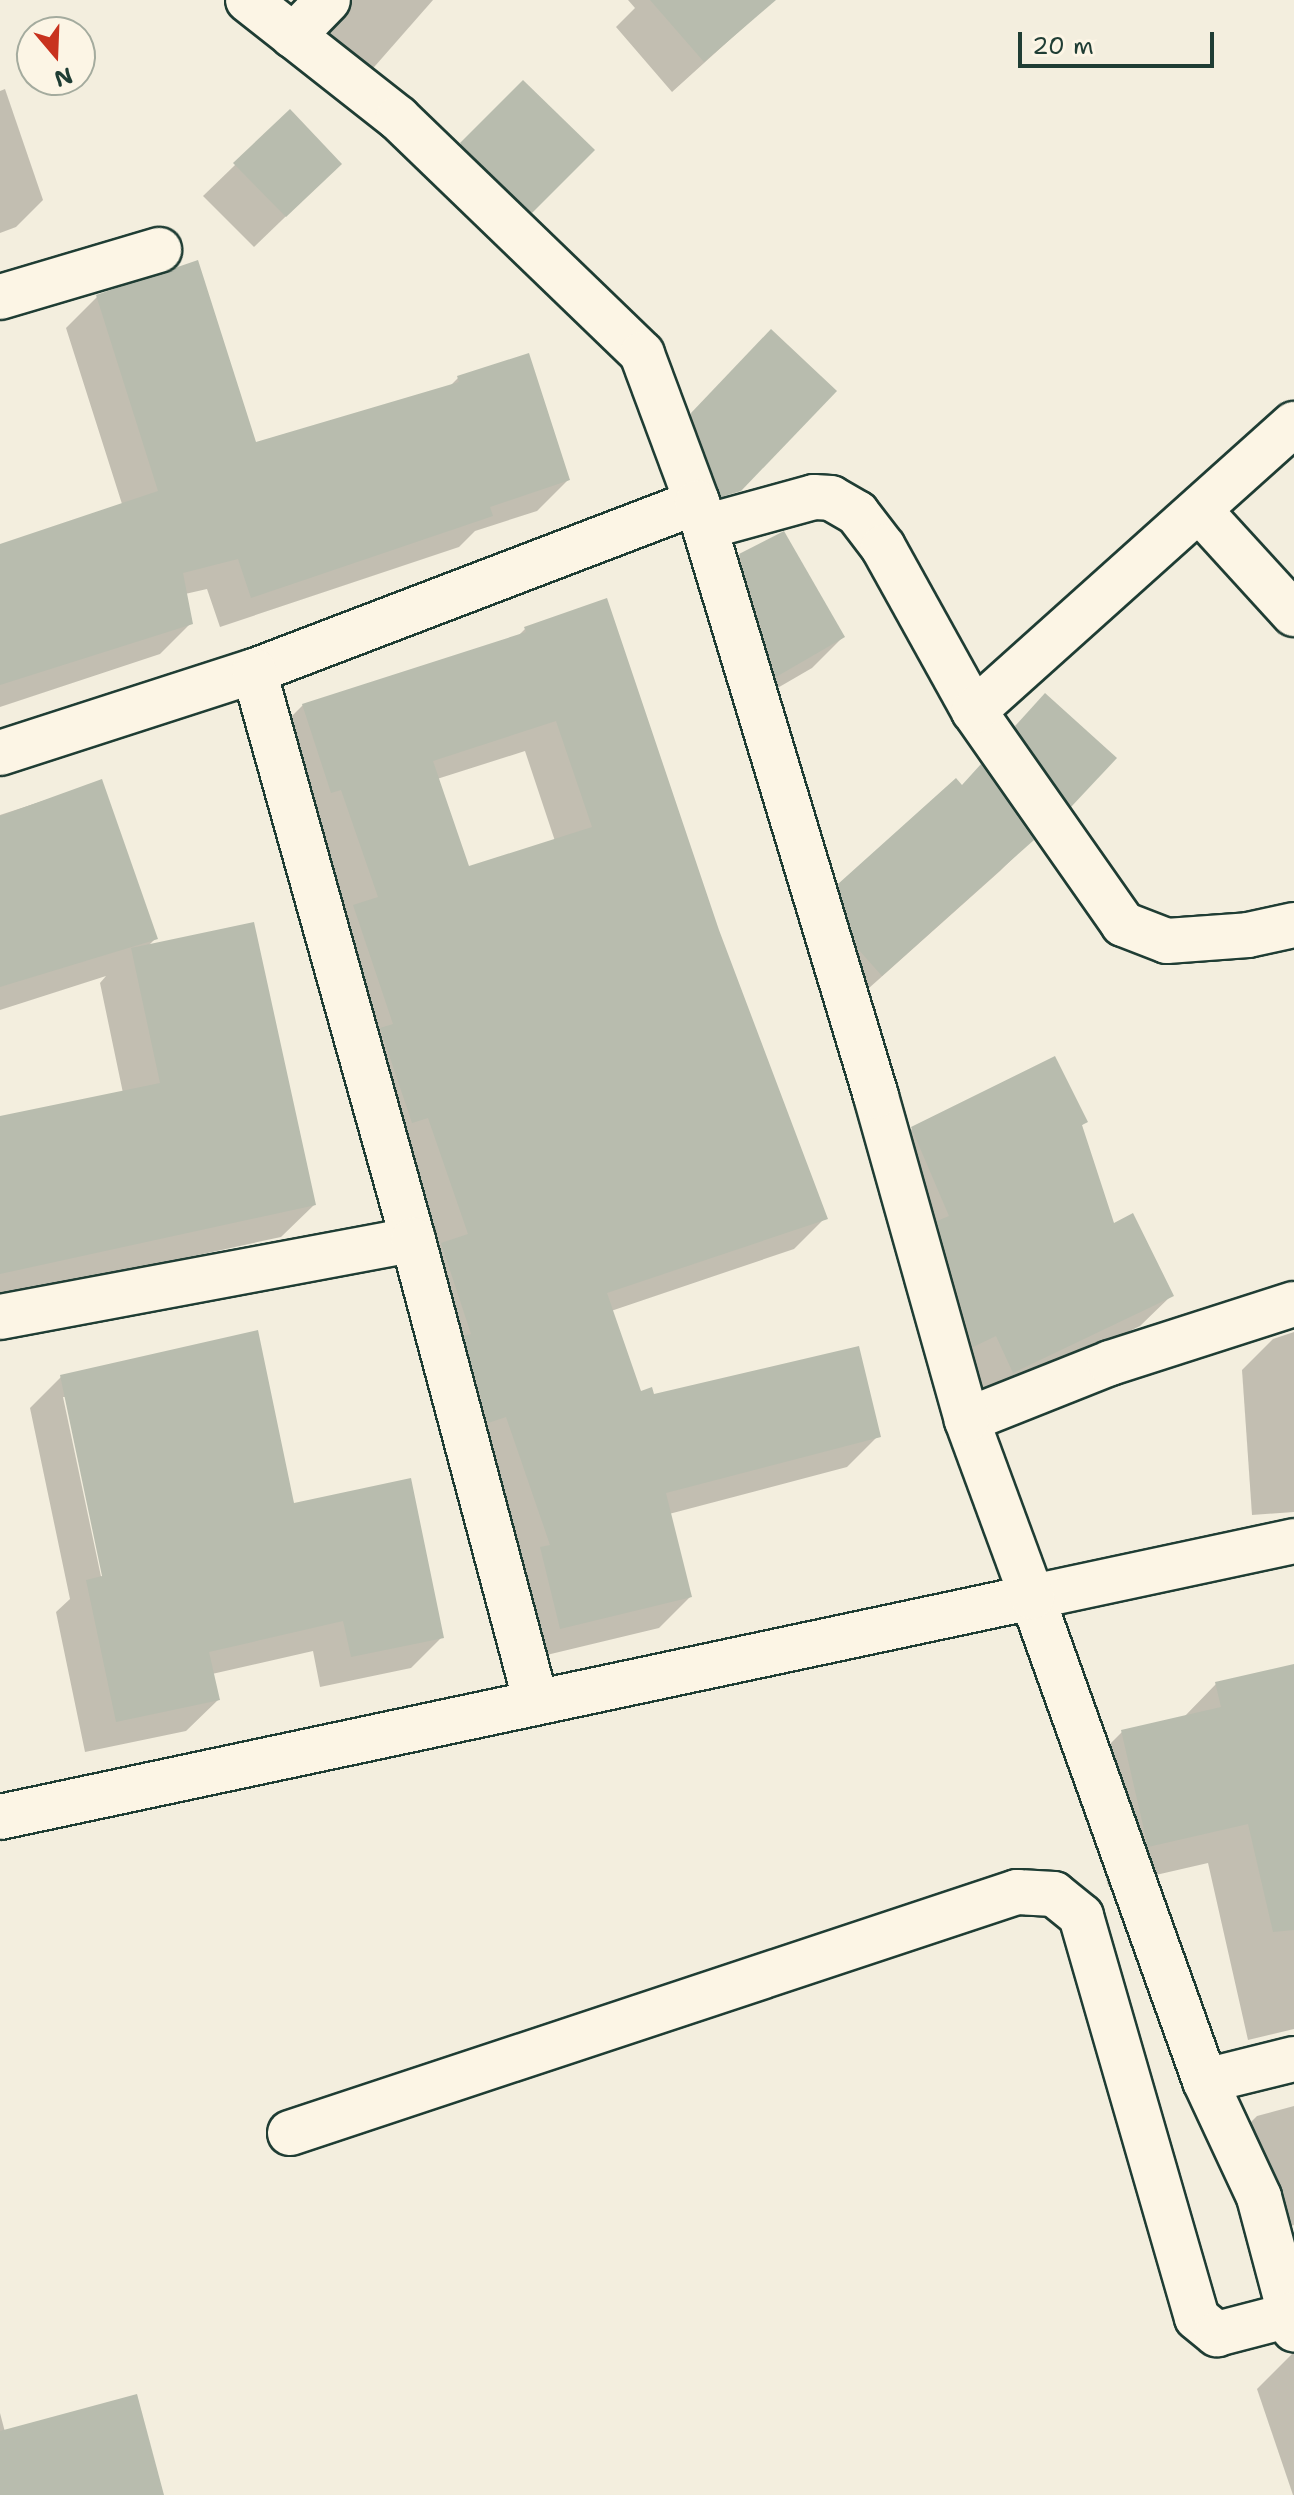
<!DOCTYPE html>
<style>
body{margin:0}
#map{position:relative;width:1294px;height:2495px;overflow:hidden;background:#f3eede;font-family:"Shantell Sans",sans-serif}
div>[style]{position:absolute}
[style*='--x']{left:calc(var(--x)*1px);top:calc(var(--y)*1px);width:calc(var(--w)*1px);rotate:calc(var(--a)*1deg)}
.shadow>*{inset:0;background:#0003}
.building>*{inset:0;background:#b8bcae}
.roads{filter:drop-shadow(2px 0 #1f3d34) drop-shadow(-2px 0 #1f3d34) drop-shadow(0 2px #1f3d34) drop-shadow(0 -2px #1f3d34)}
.minor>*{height:44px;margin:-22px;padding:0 22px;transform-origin:22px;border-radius:22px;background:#fcf5e5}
span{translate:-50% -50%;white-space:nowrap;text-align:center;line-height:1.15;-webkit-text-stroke:8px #fcf5e5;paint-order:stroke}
.north{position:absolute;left:16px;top:16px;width:80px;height:80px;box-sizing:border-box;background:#fcf5e5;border:2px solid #a4ab9e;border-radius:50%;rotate:161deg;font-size:22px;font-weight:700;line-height:32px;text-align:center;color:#1f3d34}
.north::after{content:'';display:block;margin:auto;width:28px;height:36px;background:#c8321e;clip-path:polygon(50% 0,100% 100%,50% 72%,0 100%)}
.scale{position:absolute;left:1018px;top:32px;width:196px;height:36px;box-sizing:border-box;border:4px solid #1f3d34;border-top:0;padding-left:10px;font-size:24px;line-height:28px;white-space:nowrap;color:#1f3d34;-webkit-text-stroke:6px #fcf5e5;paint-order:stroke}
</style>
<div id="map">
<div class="shadow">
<div style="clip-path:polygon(323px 0,433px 0,368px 74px,324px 39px)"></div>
<div style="clip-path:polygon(628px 0,764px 0,768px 5px,672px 92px,616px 27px,635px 8px)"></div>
<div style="clip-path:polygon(523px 82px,592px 150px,500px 243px,430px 175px)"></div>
<div style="clip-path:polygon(5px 89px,43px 200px,16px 227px,0 233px,0 91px)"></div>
<div style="clip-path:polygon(290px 112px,309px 194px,254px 247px,203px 196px)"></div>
<div style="clip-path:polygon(97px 297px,254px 445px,448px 388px,458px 378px,568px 480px,537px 511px,475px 531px,459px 547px,220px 627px,207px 589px,185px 594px,191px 623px,160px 654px,0 707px,0 546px,122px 504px,66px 328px)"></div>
<div style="clip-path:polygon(746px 358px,740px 489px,711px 497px,735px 495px,714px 516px,666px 440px)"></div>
<div style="clip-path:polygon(740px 556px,843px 637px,812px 668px,745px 707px,709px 587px)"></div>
<div style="clip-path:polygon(evenodd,525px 629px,717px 930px,825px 1218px,794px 1249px,611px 1311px,640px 1393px,878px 1436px,847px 1467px,669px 1514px,690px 1597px,659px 1628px,530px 1659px,272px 736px,303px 705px,517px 637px,525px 629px,525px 751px,555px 841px,468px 869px,437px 779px,525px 751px)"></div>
<div style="clip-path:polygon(1045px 696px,1070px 805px,1039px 836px,986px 759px)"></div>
<div style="clip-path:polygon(101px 782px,156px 938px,147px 947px,314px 1205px,281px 1237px,0 1298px,0 1118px,123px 1093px,100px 983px,106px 976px,0 1010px,0 815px)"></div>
<div style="clip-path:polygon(1031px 840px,1000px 871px,850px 1005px,808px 916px,839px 885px)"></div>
<div style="clip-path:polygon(1085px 1122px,1081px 1126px,1113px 1225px,1172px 1295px,1140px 1326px,982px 1402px,881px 1160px,912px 1129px)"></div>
<div style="clip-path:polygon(1294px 1332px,1294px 1512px,1252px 1515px,1242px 1370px,1273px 1339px)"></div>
<div style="clip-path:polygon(evenodd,61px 1377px,293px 1505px,442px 1637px,411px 1668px,320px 1687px,313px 1651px,212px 1674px,218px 1700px,186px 1731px,85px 1752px,56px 1612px,70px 1599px,30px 1408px,61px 1377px,63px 1397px,67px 1397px,106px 1586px,103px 1586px,63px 1397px)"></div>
<div style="clip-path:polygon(1294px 1666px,1294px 2029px,1248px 2040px,1208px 1863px,1108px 1886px,1082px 1772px,1122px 1732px,1183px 1718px,1216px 1684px)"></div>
<div style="clip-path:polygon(1294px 2106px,1294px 2225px,1253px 2237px,1223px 2150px,1257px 2116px)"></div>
<div style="clip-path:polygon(1294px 2352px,1294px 2495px,1293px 2495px,1257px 2389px)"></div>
<div style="clip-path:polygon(0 2413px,5px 2432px,162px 2495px,0 2495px)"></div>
</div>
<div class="building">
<div style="clip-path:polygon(650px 0,776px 0,704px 62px)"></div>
<div style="clip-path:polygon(523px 80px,595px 150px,532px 213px,460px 143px)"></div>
<div style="clip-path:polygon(290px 109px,342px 164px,286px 217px,233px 163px)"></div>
<div style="clip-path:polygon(198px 260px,256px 442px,459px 382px,457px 376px,529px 353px,570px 480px,490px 507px,493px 516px,251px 598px,238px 559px,183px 573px,193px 624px,0 685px,0 544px,158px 491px,96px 295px)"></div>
<div style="clip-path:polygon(771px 329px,837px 391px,741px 491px,721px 497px,691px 413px)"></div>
<div style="clip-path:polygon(784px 531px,845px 637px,776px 677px,739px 554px)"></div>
<div style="clip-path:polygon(evenodd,607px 598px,719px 930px,828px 1219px,607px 1293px,641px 1391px,652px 1387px,654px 1394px,859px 1346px,881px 1437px,666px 1493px,692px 1597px,560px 1629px,540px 1547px,550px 1545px,506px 1417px,488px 1423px,464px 1336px,471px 1334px,441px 1243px,468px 1234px,428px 1118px,412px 1123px,380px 1028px,393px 1024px,353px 905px,378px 897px,341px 790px,331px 793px,302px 704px,526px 632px,524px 627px,607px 598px,556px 721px,592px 827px,469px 866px,433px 761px,556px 721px)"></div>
<div style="clip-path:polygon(1045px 693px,1117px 758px,1071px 807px,1015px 726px)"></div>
<div style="clip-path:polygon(981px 764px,1034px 840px,882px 976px,858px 949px,838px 884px,956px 778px,962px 785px)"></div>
<div style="clip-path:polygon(102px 779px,158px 939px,0 987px,0 816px)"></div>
<div style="clip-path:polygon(254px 922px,316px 1205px,0 1274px,0 1116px,160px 1083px,131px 948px)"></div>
<div style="clip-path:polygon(1055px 1056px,1088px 1122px,1082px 1125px,1114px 1223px,1133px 1213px,1174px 1296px,1013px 1373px,996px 1336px,973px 1347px,937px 1221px,949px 1216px,911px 1127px)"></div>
<div style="clip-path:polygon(258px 1330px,294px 1503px,411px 1478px,444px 1638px,351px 1657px,343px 1621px,209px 1652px,220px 1700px,116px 1722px,86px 1580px,102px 1576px,60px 1375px)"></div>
<div style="clip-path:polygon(1294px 1664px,1294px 1930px,1273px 1932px,1248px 1824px,1148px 1847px,1121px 1730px,1221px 1707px,1215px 1682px)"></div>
<div style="clip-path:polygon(137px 2394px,164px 2495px,0 2495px,0 2431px)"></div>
</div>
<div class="roads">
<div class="minor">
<div style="--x:248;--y:0;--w:191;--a:38.2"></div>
<div style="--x:398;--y:118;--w:339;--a:44"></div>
<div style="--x:642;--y:354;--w:158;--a:69.6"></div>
<div style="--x:697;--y:502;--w:474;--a:159.1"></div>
<div style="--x:293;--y:36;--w:50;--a:-45.8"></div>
<div style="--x:0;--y:297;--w:166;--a:-16.5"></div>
<div style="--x:1199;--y:510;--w:141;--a:47.6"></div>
<div style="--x:705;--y:527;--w:113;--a:-15.4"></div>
<div style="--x:814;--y:497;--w:17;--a:3"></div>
<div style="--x:831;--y:498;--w:30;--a:30"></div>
<div style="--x:857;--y:513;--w:43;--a:52.6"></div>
<div style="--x:883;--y:547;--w:188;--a:61"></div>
<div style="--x:974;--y:711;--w:260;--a:55"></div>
<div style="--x:1123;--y:924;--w:47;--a:21.1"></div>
<div style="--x:1167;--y:941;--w:81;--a:-4.2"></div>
<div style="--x:1248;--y:935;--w:47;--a:-12.3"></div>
<div style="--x:974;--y:711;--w:430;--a:-41.9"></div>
<div style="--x:0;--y:753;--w:267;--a:-17.9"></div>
<div style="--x:254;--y:671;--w:591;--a:74.39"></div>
<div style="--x:0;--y:1317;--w:420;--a:-10.6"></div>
<div style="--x:413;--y:1240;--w:479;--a:75.1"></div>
<div style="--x:967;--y:1420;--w:154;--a:-21.7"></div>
<div style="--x:1110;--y:1363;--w:193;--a:-17.8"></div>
<div style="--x:1294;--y:1541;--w:268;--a:167.9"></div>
<div style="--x:1032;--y:1597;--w:514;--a:70.33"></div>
<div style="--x:1205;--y:2081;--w:128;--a:65"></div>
<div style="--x:1259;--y:2197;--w:137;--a:75.1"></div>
<div style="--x:0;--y:1817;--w:1055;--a:-12.03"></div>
<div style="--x:1032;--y:1597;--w:189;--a:-110.2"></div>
<div style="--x:967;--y:1420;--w:337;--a:-105.7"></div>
<div style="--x:876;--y:1096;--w:620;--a:-106.77"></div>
<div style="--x:1205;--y:2081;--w:92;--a:-13.9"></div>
<div style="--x:290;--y:2133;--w:766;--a:-18.34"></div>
<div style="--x:1017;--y:1892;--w:37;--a:3"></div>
<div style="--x:1054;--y:1894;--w:35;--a:39"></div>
<div style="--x:1081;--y:1916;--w:418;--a:73.9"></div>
<div style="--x:1197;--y:2318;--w:26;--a:39"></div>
<div style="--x:1217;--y:2334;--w:75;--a:-14.6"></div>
</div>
</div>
<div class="north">N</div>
<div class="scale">20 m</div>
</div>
